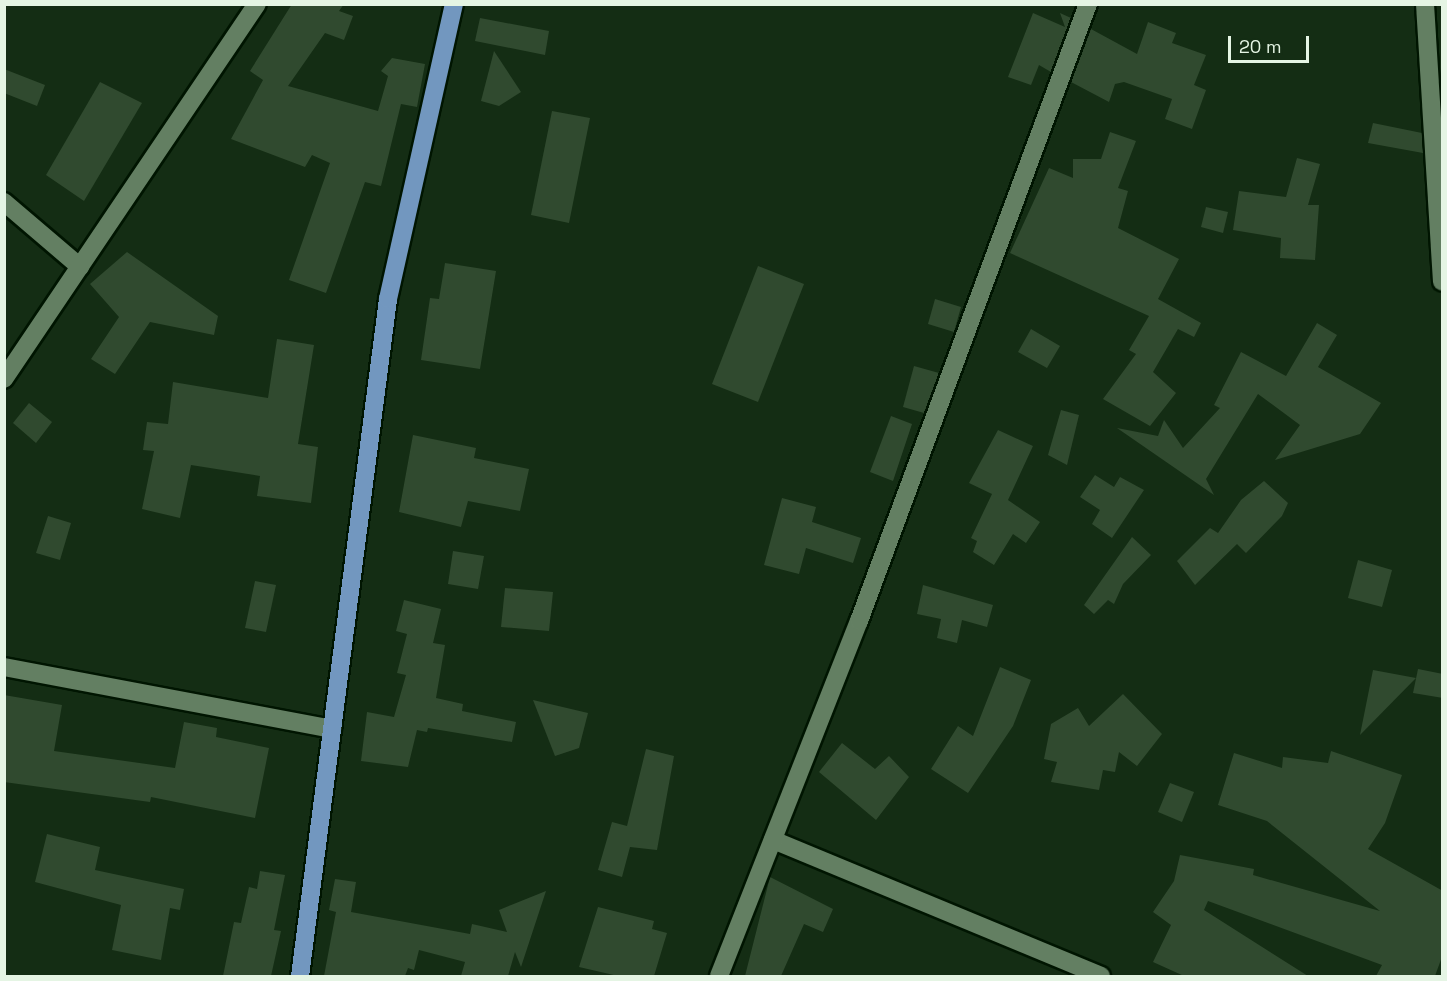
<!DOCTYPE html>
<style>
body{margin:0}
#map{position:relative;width:1447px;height:981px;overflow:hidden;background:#142d14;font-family:"Space Grotesk",sans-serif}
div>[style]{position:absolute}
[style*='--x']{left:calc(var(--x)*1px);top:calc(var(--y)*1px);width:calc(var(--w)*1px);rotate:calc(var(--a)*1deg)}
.building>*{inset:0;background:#304a2f}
.roads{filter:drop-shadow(2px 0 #001501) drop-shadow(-2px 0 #001501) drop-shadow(0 2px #001501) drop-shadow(0 -2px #001501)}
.minor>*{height:18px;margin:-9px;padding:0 9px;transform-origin:9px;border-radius:9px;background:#637f62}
.major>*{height:18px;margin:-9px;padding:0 9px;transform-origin:9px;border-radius:9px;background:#7297bf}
span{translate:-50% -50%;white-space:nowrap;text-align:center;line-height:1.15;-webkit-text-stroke:5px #142d14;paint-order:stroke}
.frame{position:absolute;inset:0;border:6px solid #e5f5e4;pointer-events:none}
.scale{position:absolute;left:1228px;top:36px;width:81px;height:27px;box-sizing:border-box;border:3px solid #e5f5e4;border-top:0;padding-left:8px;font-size:18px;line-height:21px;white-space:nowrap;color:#e5f5e4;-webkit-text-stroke:4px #142d14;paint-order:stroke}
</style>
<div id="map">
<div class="building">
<div style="clip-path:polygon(292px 4px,344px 4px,339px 11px,353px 16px,344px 40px,325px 33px,288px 86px,378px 111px,388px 76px,381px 71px,392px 58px,425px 64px,417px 107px,401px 104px,381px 186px,365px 182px,326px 293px,289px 280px,330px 163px,312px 155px,305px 167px,231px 139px,263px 80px,250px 71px)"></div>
<div style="clip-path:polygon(1033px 13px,1065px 27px,1060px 13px,1071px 18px,1051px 72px,1039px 65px,1031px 85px,1008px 77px)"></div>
<div style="clip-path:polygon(480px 18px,549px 31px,545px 55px,475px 41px)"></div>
<div style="clip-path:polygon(1148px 22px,1176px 33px,1172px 43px,1206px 55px,1194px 85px,1206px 90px,1192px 129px,1165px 119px,1172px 99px,1124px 82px,1115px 84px,1109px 102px,1071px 82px,1091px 29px,1137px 54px)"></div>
<div style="clip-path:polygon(494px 51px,521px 92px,499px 106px,481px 101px)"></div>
<div style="clip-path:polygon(4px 69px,45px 85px,37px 106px,4px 93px)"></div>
<div style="clip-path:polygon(100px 82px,142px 103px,84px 201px,46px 175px)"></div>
<div style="clip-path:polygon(552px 111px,590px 118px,569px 223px,531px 215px)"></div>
<div style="clip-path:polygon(1373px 123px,1422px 133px,1423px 153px,1368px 143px)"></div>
<div style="clip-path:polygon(1110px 132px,1136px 141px,1118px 188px,1128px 191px,1118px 228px,1179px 259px,1158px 299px,1201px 323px,1194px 337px,1178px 329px,1153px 372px,1176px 393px,1150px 426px,1103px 399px,1136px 354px,1129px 350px,1149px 316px,1010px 253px,1049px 168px,1073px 178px,1073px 159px,1101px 159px)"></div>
<div style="clip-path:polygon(1297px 158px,1320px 164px,1308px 205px,1319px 205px,1315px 260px,1280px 258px,1281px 238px,1233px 230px,1239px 191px,1286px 197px)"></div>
<div style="clip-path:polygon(1206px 207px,1228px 212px,1223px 233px,1201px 227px)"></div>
<div style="clip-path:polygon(127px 252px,218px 316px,214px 335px,150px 322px,115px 374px,91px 359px,119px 317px,90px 284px)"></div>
<div style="clip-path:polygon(445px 263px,496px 271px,480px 369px,421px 360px,430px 298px,439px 299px)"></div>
<div style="clip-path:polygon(758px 266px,804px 284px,758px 402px,712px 384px)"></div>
<div style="clip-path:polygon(935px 299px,961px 307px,954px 332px,928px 324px)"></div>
<div style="clip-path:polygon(1317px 323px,1337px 335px,1318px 367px,1381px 403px,1360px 434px,1275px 460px,1300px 425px,1258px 394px,1206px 479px,1214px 495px,1117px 428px,1158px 436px,1164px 420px,1183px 448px,1220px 408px,1214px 405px,1241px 352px,1286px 376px)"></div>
<div style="clip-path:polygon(1031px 329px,1060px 346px,1047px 368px,1018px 352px)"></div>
<div style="clip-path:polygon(277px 339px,314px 345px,298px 444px,318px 447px,311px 503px,257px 496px,260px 476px,191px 465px,180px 518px,142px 509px,154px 451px,143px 450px,147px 422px,168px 424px,173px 382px,268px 398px)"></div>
<div style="clip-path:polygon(914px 366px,939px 373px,924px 413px,903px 407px)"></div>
<div style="clip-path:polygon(29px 403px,52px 422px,36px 443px,13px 423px)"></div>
<div style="clip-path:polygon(1061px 410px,1079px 415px,1067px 465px,1048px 455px)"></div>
<div style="clip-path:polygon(891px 416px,912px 424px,893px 481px,870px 472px)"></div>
<div style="clip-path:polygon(998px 430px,1033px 446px,1008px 500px,1040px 522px,1026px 543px,1013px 534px,994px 565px,973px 552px,977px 541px,971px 538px,992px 494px,969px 483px)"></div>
<div style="clip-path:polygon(413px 435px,476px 448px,474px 458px,529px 469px,520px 511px,468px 501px,461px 527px,399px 512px)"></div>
<div style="clip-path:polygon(1095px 475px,1114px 487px,1120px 477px,1144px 490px,1112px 538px,1092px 524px,1100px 510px,1080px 497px)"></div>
<div style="clip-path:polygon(1264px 481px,1288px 503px,1282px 516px,1246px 553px,1237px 544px,1195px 585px,1177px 561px,1210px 528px,1218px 533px,1241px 500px)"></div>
<div style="clip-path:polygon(782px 498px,816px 507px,812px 522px,861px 538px,853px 563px,806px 548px,799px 574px,764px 565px)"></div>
<div style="clip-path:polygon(48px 516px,71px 523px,60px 560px,36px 553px)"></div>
<div style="clip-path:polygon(1132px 537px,1151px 555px,1123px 584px,1114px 604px,1108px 600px,1094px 614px,1084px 605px)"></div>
<div style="clip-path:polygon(453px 551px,484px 556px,478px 589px,448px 584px)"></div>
<div style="clip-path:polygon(1358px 560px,1392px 570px,1382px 607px,1348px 598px)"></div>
<div style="clip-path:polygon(255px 581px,276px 585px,266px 632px,245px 628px)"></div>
<div style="clip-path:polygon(923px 585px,993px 605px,987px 627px,962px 620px,957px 643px,937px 638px,941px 619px,917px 614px)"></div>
<div style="clip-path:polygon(505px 588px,553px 592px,549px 631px,501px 627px)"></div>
<div style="clip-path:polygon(404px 600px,441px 609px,433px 643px,445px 645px,436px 698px,463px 704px,462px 711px,516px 722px,512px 742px,428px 728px,427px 732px,417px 730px,408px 767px,361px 761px,367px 712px,394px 717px,406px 675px,397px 673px,407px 634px,396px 631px)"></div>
<div style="clip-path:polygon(1000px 667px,1031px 680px,1013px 726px,968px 793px,931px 769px,958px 726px,973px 736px)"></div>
<div style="clip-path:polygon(1418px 669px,1443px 674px,1443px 698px,1413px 693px)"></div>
<div style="clip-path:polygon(1373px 670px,1416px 678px,1360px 735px)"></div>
<div style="clip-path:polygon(1123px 694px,1162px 734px,1137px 766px,1119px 752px,1115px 772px,1103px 770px,1099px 790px,1051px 782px,1057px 762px,1044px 759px,1051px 724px,1078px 708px,1089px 726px)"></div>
<div style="clip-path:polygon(4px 695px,62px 705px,54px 751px,175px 768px,184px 722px,217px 728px,216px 737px,269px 748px,255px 818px,151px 797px,150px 802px,4px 782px)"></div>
<div style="clip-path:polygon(533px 700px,588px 713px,579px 748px,555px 756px)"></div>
<div style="clip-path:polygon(842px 743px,875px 769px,889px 756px,909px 777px,876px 820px,819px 772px)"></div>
<div style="clip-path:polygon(646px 749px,674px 756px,657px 850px,630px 847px,622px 877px,598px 870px,612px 822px,627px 826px)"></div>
<div style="clip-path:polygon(1331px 751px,1402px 775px,1385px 823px,1368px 849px,1443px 891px,1443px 954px,1435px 976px,1376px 976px,1382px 965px,1208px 901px,1204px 910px,1308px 976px,1184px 976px,1153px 962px,1171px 925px,1153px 912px,1174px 881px,1180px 855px,1254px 869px,1253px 875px,1380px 911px,1267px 821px,1218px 805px,1234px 753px,1282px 768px,1283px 757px,1328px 763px)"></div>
<div style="clip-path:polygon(1170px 783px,1194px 792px,1182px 822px,1158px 812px)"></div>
<div style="clip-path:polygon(47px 834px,100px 847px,95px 870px,184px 889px,180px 910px,170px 908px,161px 960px,112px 950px,121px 905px,35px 882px)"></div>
<div style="clip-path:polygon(260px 871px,285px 875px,274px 930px,281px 931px,271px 976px,223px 976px,234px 922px,241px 923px,249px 887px,257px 889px)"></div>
<div style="clip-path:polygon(770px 877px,833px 909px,823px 932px,804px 924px,781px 976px,745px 976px)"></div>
<div style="clip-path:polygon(335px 879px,356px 882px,351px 912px,470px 934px,472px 924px,507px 932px,499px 910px,546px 891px,521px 967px,515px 952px,508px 976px,461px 976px,465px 962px,419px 950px,414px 970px,408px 968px,405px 976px,324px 976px,336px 912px,329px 910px)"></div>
<div style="clip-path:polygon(598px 907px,654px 921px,652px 929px,667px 933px,654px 976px,618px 976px,579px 967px)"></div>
</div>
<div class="roads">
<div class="minor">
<div style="--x:1425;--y:4;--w:278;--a:86.5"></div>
<div style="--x:4;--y:202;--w:100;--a:40.5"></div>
<div style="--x:4;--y:379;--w:452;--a:-56"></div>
<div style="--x:4;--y:667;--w:334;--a:10.7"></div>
<div style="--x:773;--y:840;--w:355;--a:22.5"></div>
<div style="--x:719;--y:976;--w:382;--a:-68.5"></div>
<div style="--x:859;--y:621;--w:658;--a:-69.64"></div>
</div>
<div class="major">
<div style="--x:300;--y:976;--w:683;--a:-82.59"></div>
<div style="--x:388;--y:299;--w:302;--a:-77.4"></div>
</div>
</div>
<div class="frame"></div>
<div class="scale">20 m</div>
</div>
